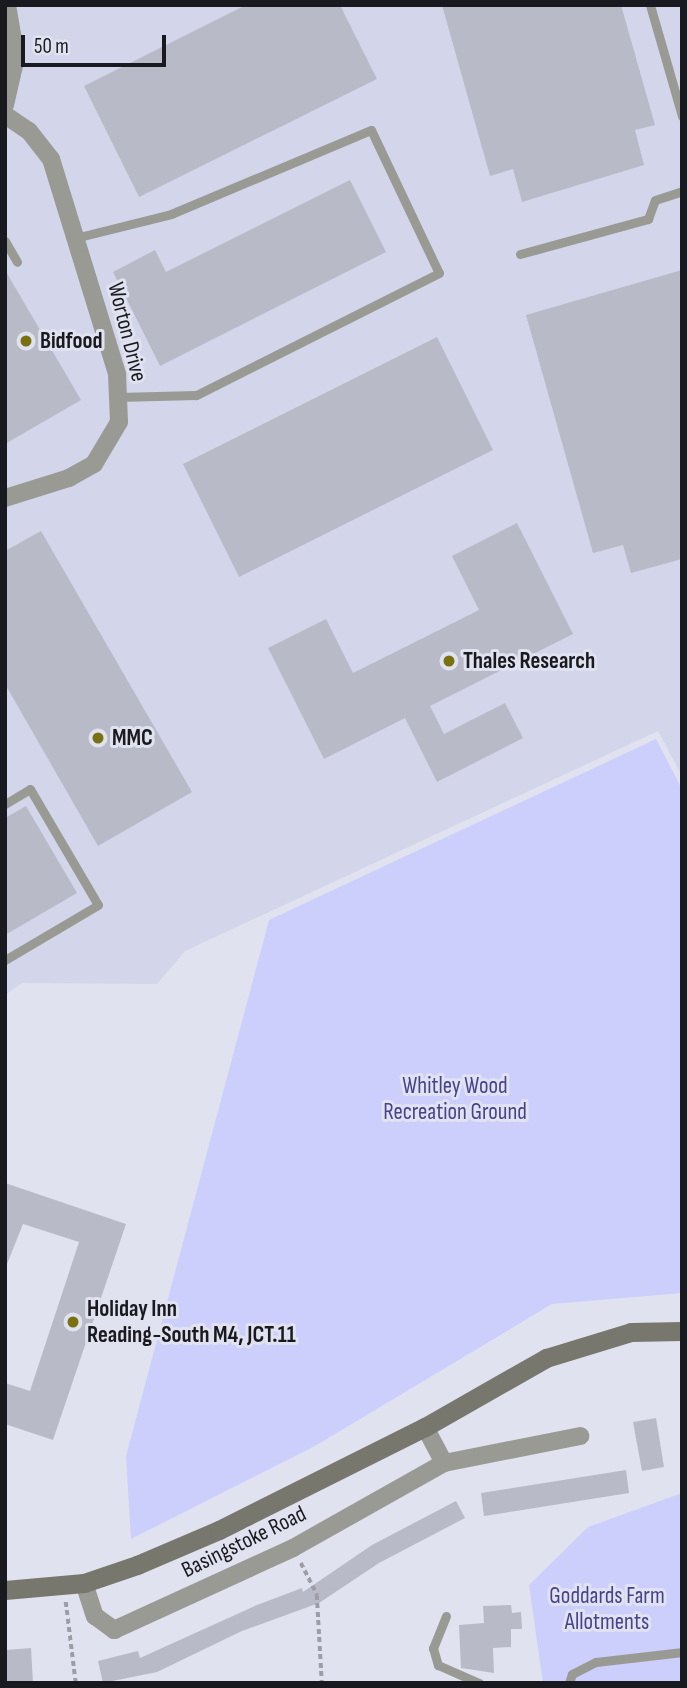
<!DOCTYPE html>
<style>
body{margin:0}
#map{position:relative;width:687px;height:1688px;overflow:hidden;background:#e1e2f0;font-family:"Sofia Sans Condensed",sans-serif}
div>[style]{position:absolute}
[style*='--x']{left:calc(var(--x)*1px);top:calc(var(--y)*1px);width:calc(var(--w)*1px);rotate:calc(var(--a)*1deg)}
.built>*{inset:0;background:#d3d5ea}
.green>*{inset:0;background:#cccffb}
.building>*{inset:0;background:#b9bac8}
.path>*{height:3.5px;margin-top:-1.75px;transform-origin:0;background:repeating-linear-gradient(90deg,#9c9da7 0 5px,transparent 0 8.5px)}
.service>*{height:9px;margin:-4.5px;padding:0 4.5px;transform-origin:4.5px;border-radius:4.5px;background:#9a9a94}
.minor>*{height:18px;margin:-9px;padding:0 9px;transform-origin:9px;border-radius:9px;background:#9a9a94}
.secondary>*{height:19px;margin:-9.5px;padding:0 9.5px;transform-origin:9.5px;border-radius:9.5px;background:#77776e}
.dots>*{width:19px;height:19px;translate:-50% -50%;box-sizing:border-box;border:4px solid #e1e2f0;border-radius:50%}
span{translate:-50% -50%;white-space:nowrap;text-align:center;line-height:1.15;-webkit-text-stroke:6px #e1e2f0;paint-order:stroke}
.street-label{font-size:23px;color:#191a1f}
.poi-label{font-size:23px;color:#191a1f;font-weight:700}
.left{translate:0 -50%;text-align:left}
.park-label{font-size:23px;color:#46428c}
.frame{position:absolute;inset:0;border:7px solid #191a1f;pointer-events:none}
.scale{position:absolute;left:21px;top:35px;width:145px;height:32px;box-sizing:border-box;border:4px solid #191a1f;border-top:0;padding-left:9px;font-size:21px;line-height:24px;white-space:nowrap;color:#191a1f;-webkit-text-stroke:5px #e1e2f0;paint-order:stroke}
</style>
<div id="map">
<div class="built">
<div style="clip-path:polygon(5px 5px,682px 5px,682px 776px,658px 731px,185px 951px,157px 984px,22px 983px,5px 995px)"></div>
</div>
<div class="green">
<div style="clip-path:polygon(656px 739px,682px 789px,682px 1293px,552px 1304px,315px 1446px,131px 1539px,126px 1456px,269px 920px)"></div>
<div style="clip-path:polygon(682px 1493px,682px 1683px,543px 1683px,529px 1585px,588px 1527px)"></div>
</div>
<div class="building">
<div style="clip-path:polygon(246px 5px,340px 5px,377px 79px,139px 197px,84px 86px)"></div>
<div style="clip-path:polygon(442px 5px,621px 5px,655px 125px,635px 130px,644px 165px,522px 202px,513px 169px,490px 176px)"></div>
<div style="clip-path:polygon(350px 180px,386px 252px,160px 366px,113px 272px,155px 250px,166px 272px)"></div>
<div style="clip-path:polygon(5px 270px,81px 400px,5px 444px)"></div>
<div style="clip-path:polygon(682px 270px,682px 559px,631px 573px,623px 545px,593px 553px,526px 315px)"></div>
<div style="clip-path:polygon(437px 337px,493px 450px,239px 577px,183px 464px)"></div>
<div style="clip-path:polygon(517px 523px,573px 634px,430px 706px,444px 734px,505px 703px,523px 738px,437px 782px,405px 718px,324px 759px,268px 648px,326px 619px,353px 673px,479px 610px,452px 556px)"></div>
<div style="clip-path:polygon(41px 531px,192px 792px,98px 846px,5px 684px,5px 551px)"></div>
<div style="clip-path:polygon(26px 806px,77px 893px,5px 935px,5px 818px)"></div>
<div style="clip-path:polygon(5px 1183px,126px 1224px,53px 1440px,5px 1424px,5px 1383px,30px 1391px,79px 1242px,23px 1224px,5px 1269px)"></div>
<div style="clip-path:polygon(656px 1418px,664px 1467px,642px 1471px,633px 1422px)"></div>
<div style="clip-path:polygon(626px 1470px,629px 1493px,484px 1516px,481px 1493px)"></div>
<div style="clip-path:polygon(456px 1501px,465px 1518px,379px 1563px,319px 1603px,242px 1631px,157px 1672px,103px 1683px,98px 1661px,138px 1651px,140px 1658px,257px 1605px,302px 1588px,303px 1592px,372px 1545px)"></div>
<div style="clip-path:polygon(511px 1605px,512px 1613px,521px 1612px,522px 1629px,511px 1629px,511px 1647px,493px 1648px,494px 1673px,461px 1668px,459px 1625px,484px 1623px,483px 1606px)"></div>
<div style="clip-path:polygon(31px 1648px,33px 1683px,5px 1683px,5px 1650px)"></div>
</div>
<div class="path">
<div style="--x:301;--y:1563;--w:36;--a:63"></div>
<div style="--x:317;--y:1595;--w:88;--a:86.7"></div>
<div style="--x:66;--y:1602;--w:82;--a:83"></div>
</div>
<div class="service">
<div style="--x:650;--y:5;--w:116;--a:73.9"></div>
<div style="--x:75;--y:238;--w:99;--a:-14"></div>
<div style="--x:171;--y:214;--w:217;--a:-22.8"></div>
<div style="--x:371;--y:130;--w:158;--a:64.6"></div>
<div style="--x:439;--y:273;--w:272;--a:153.3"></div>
<div style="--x:196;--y:395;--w:78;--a:178.5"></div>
<div style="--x:5;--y:241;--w:24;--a:60"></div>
<div style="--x:520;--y:254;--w:133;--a:-15.3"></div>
<div style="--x:648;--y:219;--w:20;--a:-70"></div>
<div style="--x:655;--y:200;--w:28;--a:-18"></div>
<div style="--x:5;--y:804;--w:29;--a:-31"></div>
<div style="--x:30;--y:789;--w:134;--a:59.6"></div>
<div style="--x:98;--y:905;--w:108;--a:149.4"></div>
<div style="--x:446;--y:1616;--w:35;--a:112"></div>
<div style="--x:433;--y:1648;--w:18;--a:74"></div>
<div style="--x:438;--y:1665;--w:45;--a:23.7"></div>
<div style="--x:569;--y:1683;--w:9;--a:-72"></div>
<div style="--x:572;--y:1674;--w:27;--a:-27"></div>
<div style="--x:596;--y:1662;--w:87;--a:-6.6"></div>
</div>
<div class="minor">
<div style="--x:5;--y:105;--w:49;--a:-77.1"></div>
<div style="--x:16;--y:57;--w:53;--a:-99.8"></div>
<div style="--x:5;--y:115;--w:29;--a:34"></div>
<div style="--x:29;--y:131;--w:36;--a:52"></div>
<div style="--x:51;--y:159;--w:225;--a:72.9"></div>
<div style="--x:117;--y:374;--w:48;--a:87.6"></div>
<div style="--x:119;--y:422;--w:49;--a:120.8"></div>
<div style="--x:94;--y:464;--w:29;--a:151"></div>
<div style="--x:69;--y:478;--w:67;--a:162.6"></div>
<div style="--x:425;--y:1427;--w:41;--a:62.2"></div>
<div style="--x:84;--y:1583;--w:35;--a:72"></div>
<div style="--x:95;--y:1616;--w:24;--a:36"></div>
<div style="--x:114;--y:1630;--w:197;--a:-24.6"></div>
<div style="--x:293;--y:1548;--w:173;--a:-29.4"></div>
<div style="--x:444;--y:1463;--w:139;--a:-11.2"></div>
</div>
<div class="secondary">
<div style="--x:5;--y:1590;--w:79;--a:-5.1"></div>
<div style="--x:84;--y:1583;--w:56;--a:-18.8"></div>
<div style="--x:137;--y:1565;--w:89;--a:-23.1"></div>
<div style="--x:219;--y:1530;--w:230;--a:-26.6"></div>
<div style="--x:425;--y:1427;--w:139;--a:-29.7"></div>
<div style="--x:546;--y:1358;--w:89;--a:-17"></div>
<div style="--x:631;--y:1332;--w:51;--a:-1.1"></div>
</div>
<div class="dots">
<div style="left:26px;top:341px;background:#79700f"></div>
<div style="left:449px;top:661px;background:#79700f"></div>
<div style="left:98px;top:738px;background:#79700f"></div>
<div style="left:73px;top:1322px;background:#79700f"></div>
</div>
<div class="street-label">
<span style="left:127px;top:332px;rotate:76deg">Worton Drive</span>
<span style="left:244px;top:1542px;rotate:-26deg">Basingstoke Road</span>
</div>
<div class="poi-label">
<span class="left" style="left:40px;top:341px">Bidfood</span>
<span class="left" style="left:463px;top:661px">Thales Research</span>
<span class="left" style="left:112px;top:738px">MMC</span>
<span class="left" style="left:87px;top:1322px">Holiday Inn<br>Reading-South M4, JCT.11</span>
</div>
<div class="park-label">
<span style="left:455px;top:1099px">Whitley Wood<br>Recreation Ground</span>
<span style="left:607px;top:1609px">Goddards Farm<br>Allotments</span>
</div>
<div class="frame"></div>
<div class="scale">50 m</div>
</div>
